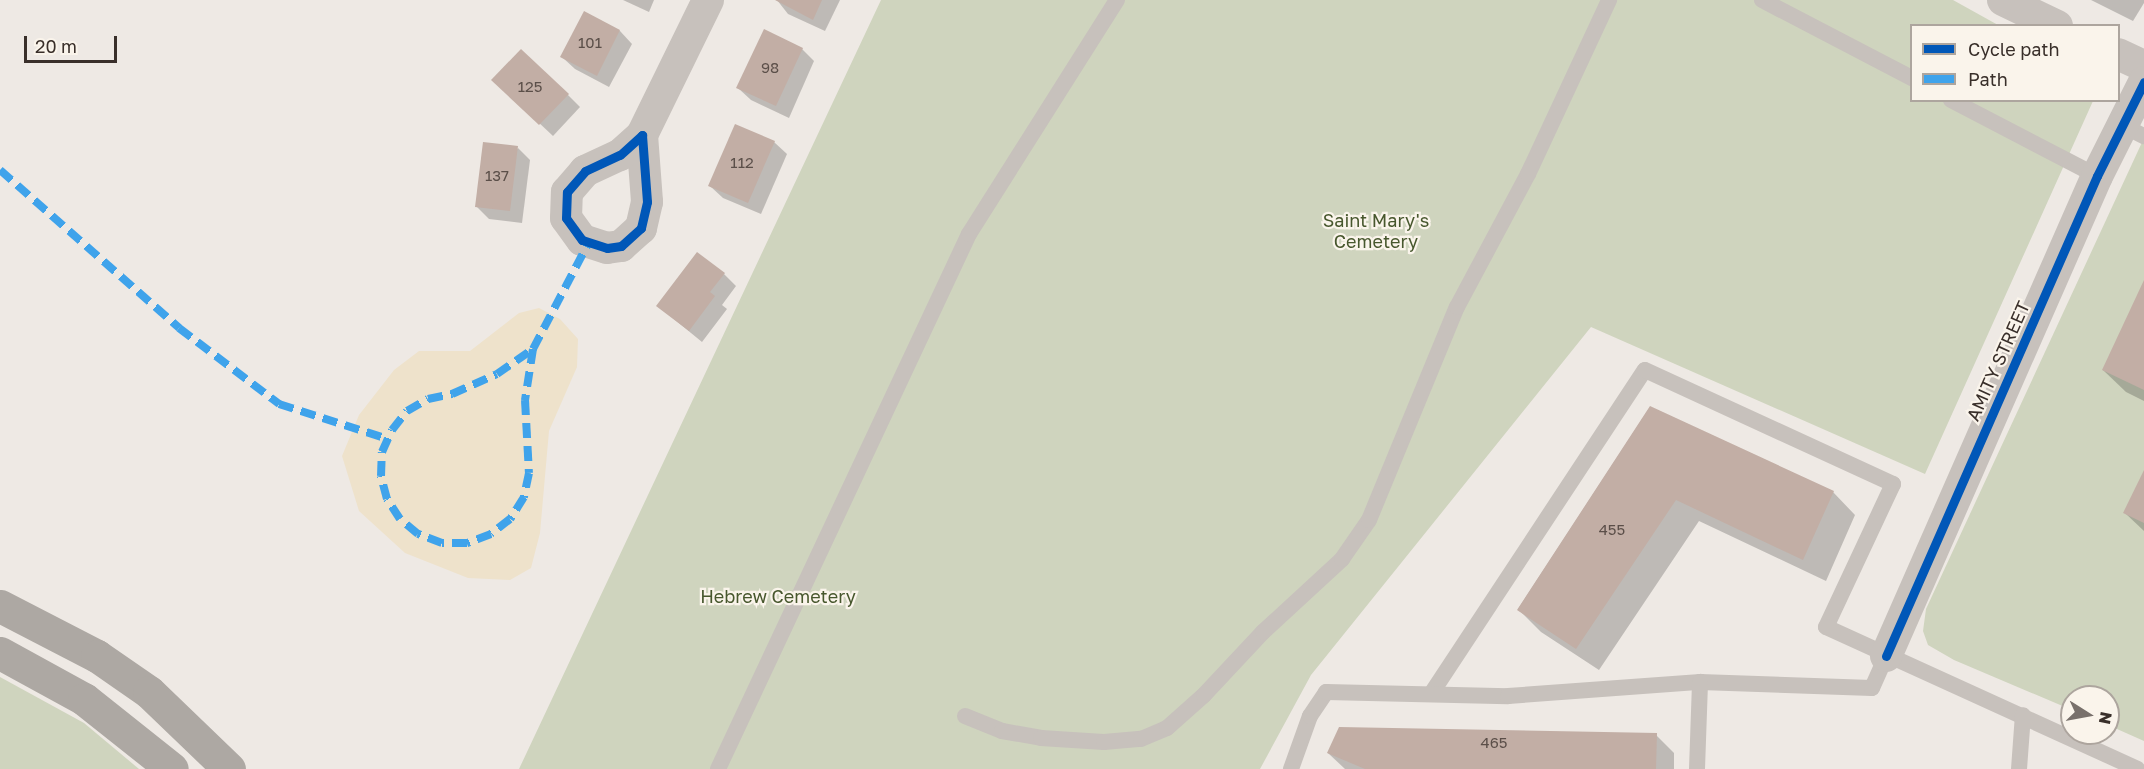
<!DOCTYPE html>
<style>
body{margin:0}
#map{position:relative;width:2144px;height:769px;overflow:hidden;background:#eee9e4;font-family:"Golos Text",sans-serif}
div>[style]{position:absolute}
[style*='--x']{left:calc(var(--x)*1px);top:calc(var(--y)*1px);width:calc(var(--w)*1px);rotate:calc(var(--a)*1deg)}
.green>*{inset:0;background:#cfd4be}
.sand>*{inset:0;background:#eee2cb}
.shadow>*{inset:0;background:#0003}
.building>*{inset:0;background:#c2aea5}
.lane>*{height:16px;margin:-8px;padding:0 8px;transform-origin:8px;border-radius:8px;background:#c7c1bc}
.street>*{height:32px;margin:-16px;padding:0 16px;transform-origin:16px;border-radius:16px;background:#c7c1bc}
.highway>*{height:33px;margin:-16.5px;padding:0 16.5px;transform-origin:16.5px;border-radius:16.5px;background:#ada8a3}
.quiet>*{height:8px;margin-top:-4px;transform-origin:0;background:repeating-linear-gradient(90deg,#3fa3eb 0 15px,transparent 0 23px)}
.cycleway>*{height:9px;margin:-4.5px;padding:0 4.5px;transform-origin:4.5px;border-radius:4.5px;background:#0057b8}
span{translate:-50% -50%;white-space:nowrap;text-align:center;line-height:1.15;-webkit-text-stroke:4.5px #faf4eb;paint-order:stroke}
.number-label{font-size:15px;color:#5b4f49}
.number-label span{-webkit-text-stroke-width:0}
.park-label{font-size:18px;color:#47572d}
.street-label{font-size:18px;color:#392f2a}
.legend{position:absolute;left:1910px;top:24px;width:210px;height:78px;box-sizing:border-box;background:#faf4eb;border:2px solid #ada59e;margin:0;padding:8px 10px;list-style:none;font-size:18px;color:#392f2a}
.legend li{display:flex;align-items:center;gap:12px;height:30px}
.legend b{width:30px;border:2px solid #ada59e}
.north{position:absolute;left:2060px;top:685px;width:60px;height:60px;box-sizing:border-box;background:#faf4eb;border:2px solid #ada59e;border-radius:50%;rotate:101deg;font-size:16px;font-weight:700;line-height:24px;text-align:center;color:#392f2a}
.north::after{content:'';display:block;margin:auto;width:21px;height:27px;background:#78706b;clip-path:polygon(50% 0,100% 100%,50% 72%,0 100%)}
.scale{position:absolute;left:24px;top:36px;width:93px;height:27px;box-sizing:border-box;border:3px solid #392f2a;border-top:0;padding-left:8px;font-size:18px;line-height:21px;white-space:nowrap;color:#392f2a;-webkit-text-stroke:4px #faf4eb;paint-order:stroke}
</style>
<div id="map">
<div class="green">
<div style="clip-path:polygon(881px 0,1953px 0,1998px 25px,1912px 26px,1912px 100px,2093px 101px,1925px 474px,1591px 327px,1311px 675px,1260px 769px,519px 769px)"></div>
<div style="clip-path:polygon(2144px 138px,2144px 741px,2108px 725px,2108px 697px,2072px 697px,2072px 710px,1954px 660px,1928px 645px,1923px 631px,1926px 609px)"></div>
<div style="clip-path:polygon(0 677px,84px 723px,139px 769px,0 769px)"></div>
</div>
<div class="sand">
<div style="clip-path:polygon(539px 308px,560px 319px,578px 339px,577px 367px,549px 431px,540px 533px,531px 568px,510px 580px,468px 578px,405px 553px,359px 511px,342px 456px,359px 415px,394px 370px,419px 351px,470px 351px,519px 313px)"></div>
</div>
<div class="shadow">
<div style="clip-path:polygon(623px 0,654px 0,649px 12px)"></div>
<div style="clip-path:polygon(777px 0,840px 0,825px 31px,788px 14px)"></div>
<div style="clip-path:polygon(2091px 0,2144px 0,2144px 3px,2133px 21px)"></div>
<div style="clip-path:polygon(585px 13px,620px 31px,632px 44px,609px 87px,575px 69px,562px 57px)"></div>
<div style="clip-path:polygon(802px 49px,814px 61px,789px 118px,751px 100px,738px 88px)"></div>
<div style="clip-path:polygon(506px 92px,568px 95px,580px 107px,553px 136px)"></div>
<div style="clip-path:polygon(774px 142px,787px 154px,761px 214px,723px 198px,710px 186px)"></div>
<div style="clip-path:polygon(518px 148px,530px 160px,522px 223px,489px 219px,476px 206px)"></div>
<div style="clip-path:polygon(724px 274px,736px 286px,722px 305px,727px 309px,702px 342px,658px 306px)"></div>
<div style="clip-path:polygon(2144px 283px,2144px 401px,2126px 392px,2103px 370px)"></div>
<div style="clip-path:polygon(1650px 407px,1833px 492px,1855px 515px,1826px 581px,1699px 521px,1599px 670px,1541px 632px,1518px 609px)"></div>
<div style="clip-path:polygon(2144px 474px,2144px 531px,2125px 513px)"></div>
<div style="clip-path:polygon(1656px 735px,1674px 753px,1674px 769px,1345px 769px,1328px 753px)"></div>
</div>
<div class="building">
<div style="clip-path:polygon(775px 0,822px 0,813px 20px)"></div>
<div style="clip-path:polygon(584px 11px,620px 30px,597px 76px,560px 57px)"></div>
<div style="clip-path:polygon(764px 29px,803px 48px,776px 106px,736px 88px)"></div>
<div style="clip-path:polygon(521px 49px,569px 94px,539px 125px,491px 80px)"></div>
<div style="clip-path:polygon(735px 124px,775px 141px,748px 203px,708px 186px)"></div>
<div style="clip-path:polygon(483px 142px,518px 146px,510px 211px,475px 207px)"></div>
<div style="clip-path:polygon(697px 252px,725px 273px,710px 292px,715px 296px,689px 331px,656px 306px)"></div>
<div style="clip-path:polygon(2144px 280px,2144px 390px,2102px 370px)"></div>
<div style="clip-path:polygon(1650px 406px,1834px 491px,1803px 560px,1676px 500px,1576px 649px,1517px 610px)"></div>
<div style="clip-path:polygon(2144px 470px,2144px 523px,2123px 513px)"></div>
<div style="clip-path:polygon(1339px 727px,1657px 733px,1656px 769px,1365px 769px,1327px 753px)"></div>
</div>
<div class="lane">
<div style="--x:1762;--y:0;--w:169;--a:27.5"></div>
<div style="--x:1951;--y:100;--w:165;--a:27.5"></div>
<div style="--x:2122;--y:125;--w:25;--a:27"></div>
<div style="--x:1431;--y:694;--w:388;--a:-56.6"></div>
<div style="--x:1645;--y:370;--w:273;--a:24.7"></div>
<div style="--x:1893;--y:484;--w:158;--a:115.1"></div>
<div style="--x:1826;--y:627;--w:342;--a:24.5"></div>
<div style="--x:965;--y:716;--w:40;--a:22"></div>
<div style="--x:1002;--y:731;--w:40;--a:10"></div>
<div style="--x:1041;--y:738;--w:63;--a:3.6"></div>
<div style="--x:1104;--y:742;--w:37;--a:-5"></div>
<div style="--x:1141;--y:739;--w:28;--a:-23"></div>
<div style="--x:1167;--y:728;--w:50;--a:-41.7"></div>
<div style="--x:1204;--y:695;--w:86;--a:-46.9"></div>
<div style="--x:1263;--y:632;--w:108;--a:-42.7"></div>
<div style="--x:1342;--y:559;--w:47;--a:-55.3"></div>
<div style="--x:1369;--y:520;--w:230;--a:-67.6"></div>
<div style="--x:1457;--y:307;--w:151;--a:-61.9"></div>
<div style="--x:1528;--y:174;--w:192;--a:-65"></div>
<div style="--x:718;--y:769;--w:591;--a:-64.87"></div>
<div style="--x:969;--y:234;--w:277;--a:-57.7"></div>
<div style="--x:1291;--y:769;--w:56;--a:-70.3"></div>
<div style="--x:1310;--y:716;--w:29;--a:-56"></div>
<div style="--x:1326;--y:692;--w:182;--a:1.3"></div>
<div style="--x:1508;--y:696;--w:193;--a:-4.2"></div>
<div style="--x:1700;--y:682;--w:172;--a:2"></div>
<div style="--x:1872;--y:688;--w:35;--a:-66"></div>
<div style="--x:1697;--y:769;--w:87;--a:-88"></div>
<div style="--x:2019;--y:769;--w:54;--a:-85.8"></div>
</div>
<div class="street">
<div style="--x:2003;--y:0;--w:60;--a:25.7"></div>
<div style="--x:2118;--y:54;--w:29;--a:25"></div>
<div style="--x:642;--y:135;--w:67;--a:85.7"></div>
<div style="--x:647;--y:202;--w:27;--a:103"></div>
<div style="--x:641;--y:228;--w:27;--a:138"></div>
<div style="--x:621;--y:246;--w:14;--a:172"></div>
<div style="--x:607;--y:248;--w:26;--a:-162"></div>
<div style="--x:582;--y:240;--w:27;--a:-126"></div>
<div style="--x:566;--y:218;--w:26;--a:-88"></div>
<div style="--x:567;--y:192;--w:28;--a:-49"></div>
<div style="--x:585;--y:171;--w:38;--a:-25"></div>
<div style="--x:620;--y:155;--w:30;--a:-42"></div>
<div style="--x:642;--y:135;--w:150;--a:-63.9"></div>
<div style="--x:1886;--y:656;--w:524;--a:-66.27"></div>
<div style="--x:2097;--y:176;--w:105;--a:-63.4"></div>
</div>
<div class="highway">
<div style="--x:0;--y:606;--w:109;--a:27.3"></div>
<div style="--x:97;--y:656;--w:63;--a:34.7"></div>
<div style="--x:149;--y:692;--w:111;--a:43.9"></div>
<div style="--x:0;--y:653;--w:96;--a:28.7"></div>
<div style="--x:84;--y:699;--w:112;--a:38.5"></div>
</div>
<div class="quiet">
<div style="--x:0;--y:170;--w:239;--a:41.4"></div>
<div style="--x:179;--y:328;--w:126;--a:37.2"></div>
<div style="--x:279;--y:404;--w:114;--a:17.8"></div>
<div style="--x:533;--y:349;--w:52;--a:98.9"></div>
<div style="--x:525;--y:400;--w:73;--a:86.9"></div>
<div style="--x:529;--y:473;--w:25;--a:102"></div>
<div style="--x:524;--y:497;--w:26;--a:122"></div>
<div style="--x:510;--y:519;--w:24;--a:142"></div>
<div style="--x:491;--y:534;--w:26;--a:159"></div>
<div style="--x:467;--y:543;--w:25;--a:180"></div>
<div style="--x:442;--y:543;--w:26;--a:-159"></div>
<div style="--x:418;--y:534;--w:23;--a:-140"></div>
<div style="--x:400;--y:519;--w:24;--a:-123"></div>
<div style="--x:387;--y:499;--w:24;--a:-105"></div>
<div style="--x:381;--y:476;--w:24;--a:-88"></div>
<div style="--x:382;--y:452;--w:24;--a:-66"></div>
<div style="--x:392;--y:430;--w:24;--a:-52"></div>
<div style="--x:407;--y:411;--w:24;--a:-30"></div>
<div style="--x:428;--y:399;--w:25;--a:-12"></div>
<div style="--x:452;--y:394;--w:49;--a:-24"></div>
<div style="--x:497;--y:374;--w:44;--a:-34.8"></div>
<div style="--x:533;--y:349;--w:119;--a:-62.4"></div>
</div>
<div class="cycleway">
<div style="--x:642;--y:135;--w:67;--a:85.7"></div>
<div style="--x:647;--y:202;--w:27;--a:103"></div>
<div style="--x:641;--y:228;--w:27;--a:138"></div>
<div style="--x:621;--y:246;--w:14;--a:172"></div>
<div style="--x:607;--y:248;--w:26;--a:-162"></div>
<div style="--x:582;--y:240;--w:27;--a:-126"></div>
<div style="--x:566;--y:218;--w:26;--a:-88"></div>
<div style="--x:567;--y:192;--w:28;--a:-49"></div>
<div style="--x:585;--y:171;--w:38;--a:-25"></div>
<div style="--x:620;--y:155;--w:30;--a:-42"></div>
<div style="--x:1886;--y:656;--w:524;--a:-66.27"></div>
<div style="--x:2097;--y:176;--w:105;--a:-63.4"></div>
</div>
<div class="number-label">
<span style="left:590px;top:43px">101</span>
<span style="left:770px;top:68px">98</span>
<span style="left:530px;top:87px">125</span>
<span style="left:742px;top:163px">112</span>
<span style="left:497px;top:176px">137</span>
<span style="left:1612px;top:530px">455</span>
<span style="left:1494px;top:743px">465</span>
</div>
<div class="park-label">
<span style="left:1376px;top:231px">Saint Mary's<br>Cemetery</span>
<span style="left:778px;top:596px">Hebrew Cemetery</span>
</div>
<div class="street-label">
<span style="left:1998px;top:361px;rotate:-66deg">AMITY STREET</span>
</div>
<ul class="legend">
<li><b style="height:8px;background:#0057b8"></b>Cycle path</li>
<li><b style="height:8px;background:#3fa3eb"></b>Path</li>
</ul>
<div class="north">N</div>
<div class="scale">20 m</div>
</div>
